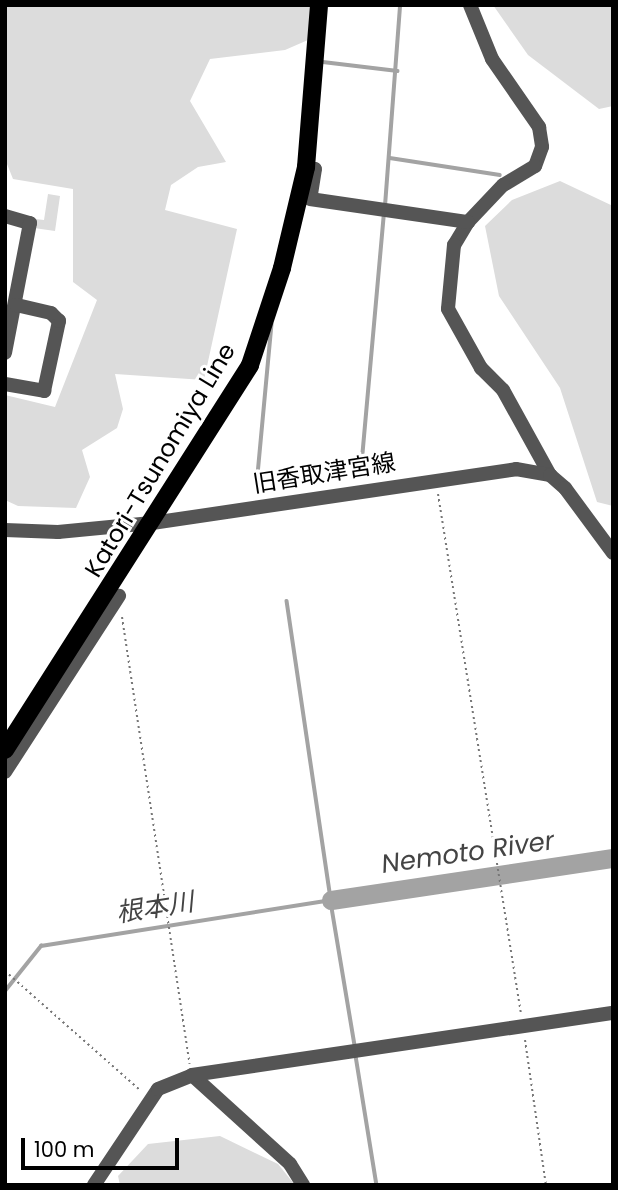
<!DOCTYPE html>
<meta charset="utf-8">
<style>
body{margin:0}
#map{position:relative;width:618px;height:1190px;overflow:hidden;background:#fff;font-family:Poppins,"Noto Sans JP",sans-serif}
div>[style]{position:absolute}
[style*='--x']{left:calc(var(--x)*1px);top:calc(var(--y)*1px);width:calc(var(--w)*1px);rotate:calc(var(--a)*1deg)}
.green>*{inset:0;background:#dcdcdc}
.stream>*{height:3.5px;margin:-1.75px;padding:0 1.75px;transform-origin:1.75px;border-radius:1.75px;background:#a3a3a3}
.river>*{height:19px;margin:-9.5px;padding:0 9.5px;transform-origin:9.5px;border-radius:9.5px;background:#a3a3a3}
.path>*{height:2px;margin-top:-1px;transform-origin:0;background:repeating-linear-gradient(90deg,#777 0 2px,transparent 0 5.5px)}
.minor>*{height:14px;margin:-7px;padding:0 7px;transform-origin:7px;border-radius:7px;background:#555}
.major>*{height:18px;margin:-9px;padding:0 9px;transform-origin:9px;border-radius:9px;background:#000}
span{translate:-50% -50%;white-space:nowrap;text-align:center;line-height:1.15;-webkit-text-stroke:6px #fff;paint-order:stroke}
.street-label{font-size:24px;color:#000}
.water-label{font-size:26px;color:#444;font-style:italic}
.frame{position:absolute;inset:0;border:7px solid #000;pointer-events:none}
.scale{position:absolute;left:21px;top:1138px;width:158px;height:32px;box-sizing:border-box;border:4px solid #000;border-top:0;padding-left:9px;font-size:21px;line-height:24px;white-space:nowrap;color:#000;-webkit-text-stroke:5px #fff;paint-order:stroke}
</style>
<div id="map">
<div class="green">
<div style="clip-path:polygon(5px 5px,326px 5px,324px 33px,285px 50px,210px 59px,190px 101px,226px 162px,198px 167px,171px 185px,165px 210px,237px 229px,204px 380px,115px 374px,123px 409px,117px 428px,82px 450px,90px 477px,76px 508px,18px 506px,5px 500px,5px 395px,55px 407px,97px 300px,73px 282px,73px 189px,13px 179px,5px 159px)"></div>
<div style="clip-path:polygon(493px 5px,613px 5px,613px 106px,599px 109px,528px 55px)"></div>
<div style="clip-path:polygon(560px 181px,613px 206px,613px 506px,597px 502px,560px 388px,499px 296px,485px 226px,512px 200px)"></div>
<div style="clip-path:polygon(48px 194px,60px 196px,55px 231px,34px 228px,35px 219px,44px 220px)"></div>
<div style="clip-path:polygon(220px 1136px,278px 1164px,295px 1185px,120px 1185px,118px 1176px,148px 1144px)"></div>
</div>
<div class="stream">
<div style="--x:323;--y:62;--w:75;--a:6.9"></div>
<div style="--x:390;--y:158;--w:111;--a:8.8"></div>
<div style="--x:385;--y:206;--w:202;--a:-85.7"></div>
<div style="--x:272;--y:324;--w:151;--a:95.3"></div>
<div style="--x:258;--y:474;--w:105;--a:-8.2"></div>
<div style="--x:362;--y:459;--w:247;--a:-84.9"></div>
<div style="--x:287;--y:601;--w:295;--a:81.6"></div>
<div style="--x:332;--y:908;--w:140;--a:80.5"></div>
<div style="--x:5;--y:991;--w:58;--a:-51.3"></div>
<div style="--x:41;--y:946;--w:294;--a:-9"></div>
<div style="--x:356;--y:1056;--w:131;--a:80.8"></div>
</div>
<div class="river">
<div style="--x:331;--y:900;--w:285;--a:-8.5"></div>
</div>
<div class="path">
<div style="--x:438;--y:494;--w:527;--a:80.93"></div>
<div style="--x:122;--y:617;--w:452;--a:81.4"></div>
<div style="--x:5;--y:971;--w:181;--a:41.4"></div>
<div style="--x:525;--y:1040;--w:147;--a:81.8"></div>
</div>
<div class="minor">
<div style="--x:470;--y:5;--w:58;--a:67.8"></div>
<div style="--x:492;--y:59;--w:83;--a:55.3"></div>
<div style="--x:539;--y:127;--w:20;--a:81"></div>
<div style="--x:542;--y:147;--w:20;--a:110"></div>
<div style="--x:535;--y:166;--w:37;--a:149"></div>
<div style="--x:503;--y:185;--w:51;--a:133.4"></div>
<div style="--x:468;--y:222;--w:27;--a:121"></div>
<div style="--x:454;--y:245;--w:64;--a:95.4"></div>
<div style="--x:448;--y:309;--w:68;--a:60.8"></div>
<div style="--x:481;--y:368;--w:31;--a:45"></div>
<div style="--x:503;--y:390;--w:97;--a:61.1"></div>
<div style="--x:306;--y:167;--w:9;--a:13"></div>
<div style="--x:315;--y:169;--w:30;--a:99"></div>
<div style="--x:310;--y:199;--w:160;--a:8.3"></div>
<div style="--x:5;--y:216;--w:26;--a:16"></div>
<div style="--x:30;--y:223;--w:132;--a:100.9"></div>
<div style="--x:5;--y:384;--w:40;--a:10"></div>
<div style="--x:44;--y:391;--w:72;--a:-77.9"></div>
<div style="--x:59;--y:321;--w:11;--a:-135"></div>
<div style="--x:51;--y:313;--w:36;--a:-167"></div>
<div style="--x:5;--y:530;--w:53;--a:2.2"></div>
<div style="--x:58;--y:532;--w:94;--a:-5.5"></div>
<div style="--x:152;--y:523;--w:368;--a:-8.4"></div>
<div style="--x:516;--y:469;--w:35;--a:10"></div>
<div style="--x:550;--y:475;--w:20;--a:41"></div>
<div style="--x:565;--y:488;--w:81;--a:53.6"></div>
<div style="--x:5;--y:772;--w:210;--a:-57.1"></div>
<div style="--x:192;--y:1075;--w:132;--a:42.2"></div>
<div style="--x:290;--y:1164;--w:25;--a:58"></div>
<div style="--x:94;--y:1185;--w:115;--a:-56.3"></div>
<div style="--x:158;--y:1089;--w:37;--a:-22"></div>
<div style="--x:192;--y:1075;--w:426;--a:-8.4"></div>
</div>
<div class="major">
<div style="--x:5;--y:750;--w:456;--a:-57.5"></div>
<div style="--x:250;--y:365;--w:102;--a:-71.7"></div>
<div style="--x:282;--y:268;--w:104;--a:-76.6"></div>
<div style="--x:306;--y:167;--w:163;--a:-85.4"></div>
</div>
<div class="street-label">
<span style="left:160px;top:460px;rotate:-59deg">Katori-Tsunomiya Line</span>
<span style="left:324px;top:473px;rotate:-9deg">旧香取津宮線</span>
</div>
<div class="water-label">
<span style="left:468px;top:853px;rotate:-8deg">Nemoto River</span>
<span style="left:155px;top:908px;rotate:-9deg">根本川</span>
</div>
<div class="frame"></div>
<div class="scale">100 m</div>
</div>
